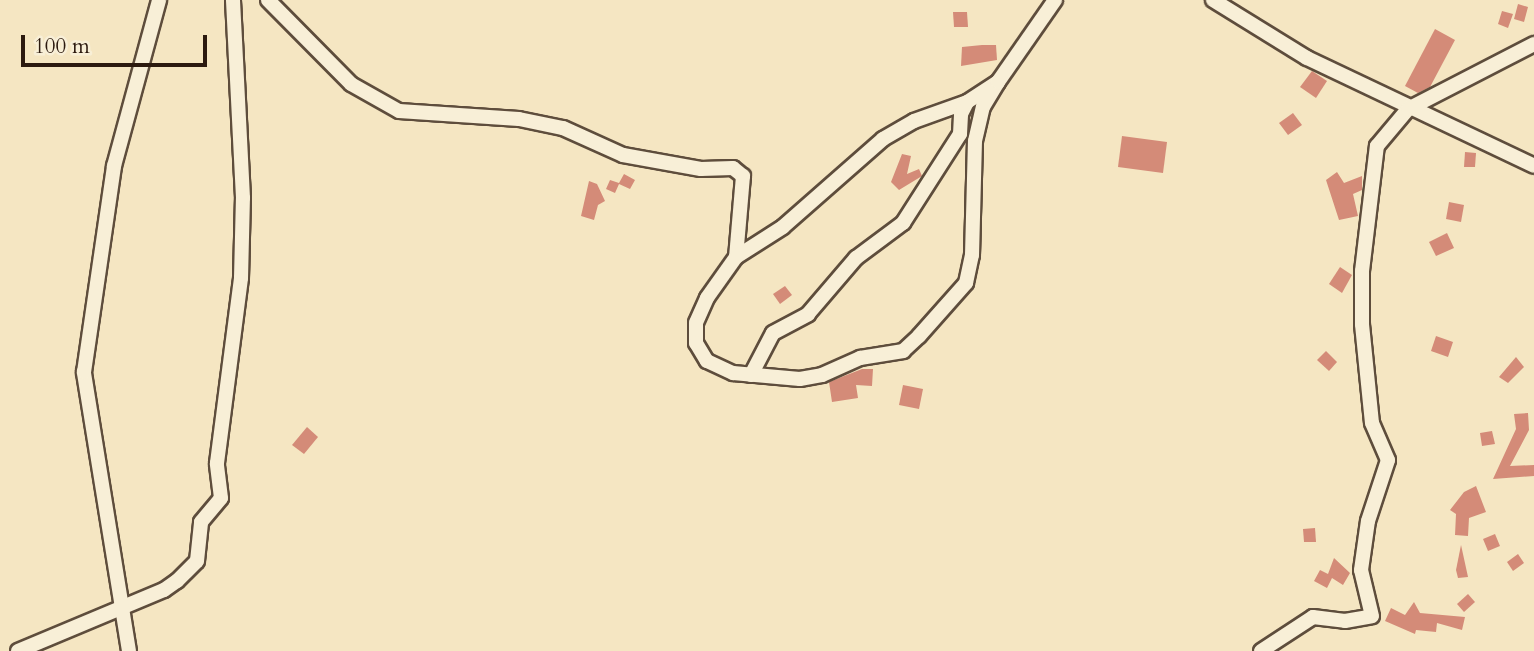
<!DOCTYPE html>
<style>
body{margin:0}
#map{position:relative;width:1534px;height:651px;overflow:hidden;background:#f5e6c2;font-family:Cardo,serif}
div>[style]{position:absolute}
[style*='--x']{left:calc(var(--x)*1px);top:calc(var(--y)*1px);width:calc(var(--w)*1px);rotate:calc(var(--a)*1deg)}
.building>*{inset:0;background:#d48b78}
.roads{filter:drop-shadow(2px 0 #5e4d3c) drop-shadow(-2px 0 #5e4d3c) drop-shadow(0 2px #5e4d3c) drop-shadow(0 -2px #5e4d3c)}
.minor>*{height:14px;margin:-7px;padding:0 7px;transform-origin:7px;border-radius:7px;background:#f8efd7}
span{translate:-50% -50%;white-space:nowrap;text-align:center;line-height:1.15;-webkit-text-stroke:7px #f8efd7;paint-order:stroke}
.scale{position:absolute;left:21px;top:35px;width:186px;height:32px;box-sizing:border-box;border:4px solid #2c1a0f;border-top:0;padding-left:9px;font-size:21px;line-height:24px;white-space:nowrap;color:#2c1a0f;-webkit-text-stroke:5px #f8efd7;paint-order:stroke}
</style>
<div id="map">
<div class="building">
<div style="clip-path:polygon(1518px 4px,1528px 7px,1524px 22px,1514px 19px)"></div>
<div style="clip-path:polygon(1502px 11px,1513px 14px,1508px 28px,1498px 24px)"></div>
<div style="clip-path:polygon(953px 12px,967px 12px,968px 27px,954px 27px)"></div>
<div style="clip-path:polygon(1435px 29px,1455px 40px,1430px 87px,1418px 93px,1405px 86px)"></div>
<div style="clip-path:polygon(982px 45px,996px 45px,997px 60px,961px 66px,962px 47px)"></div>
<div style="clip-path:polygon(1312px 71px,1327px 81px,1316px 98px,1300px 87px)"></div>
<div style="clip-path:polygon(1293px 113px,1302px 125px,1288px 135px,1279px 123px)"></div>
<div style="clip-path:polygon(1122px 136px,1167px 142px,1163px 173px,1118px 167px)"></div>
<div style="clip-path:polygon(1465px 152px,1476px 153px,1475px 167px,1464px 167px)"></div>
<div style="clip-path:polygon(902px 154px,911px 156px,907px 174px,919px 169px,922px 176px,899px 190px,891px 182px)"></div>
<div style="clip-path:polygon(1337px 172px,1344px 183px,1362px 176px,1362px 190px,1353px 194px,1358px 216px,1339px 220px,1326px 180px)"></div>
<div style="clip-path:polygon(624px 174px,635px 180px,630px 189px,619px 184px,615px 193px,606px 189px,610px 180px,619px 183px)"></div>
<div style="clip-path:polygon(589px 181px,597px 184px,605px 201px,598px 205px,594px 220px,581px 216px)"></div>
<div style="clip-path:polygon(1449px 202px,1464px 205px,1461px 222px,1446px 219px)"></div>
<div style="clip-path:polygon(1447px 233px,1454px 248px,1436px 256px,1429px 242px)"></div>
<div style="clip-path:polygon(1340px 267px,1352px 275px,1342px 293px,1329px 284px)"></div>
<div style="clip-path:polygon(785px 286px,792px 295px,780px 304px,773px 294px)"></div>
<div style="clip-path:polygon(1436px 336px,1453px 342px,1448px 357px,1431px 351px)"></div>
<div style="clip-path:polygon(1326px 351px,1337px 362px,1329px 371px,1317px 360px)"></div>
<div style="clip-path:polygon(1516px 357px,1524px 367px,1508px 383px,1499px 377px)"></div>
<div style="clip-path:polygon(862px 369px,873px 369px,872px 386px,856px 385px,858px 398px,832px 402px,829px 382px)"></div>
<div style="clip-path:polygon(903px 385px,923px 389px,919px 409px,899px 405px)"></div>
<div style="clip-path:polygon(1528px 413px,1529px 430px,1510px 466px,1534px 465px,1534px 476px,1493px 479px,1516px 429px,1514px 414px)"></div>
<div style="clip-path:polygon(307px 427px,318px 437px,304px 454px,292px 445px)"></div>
<div style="clip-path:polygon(1492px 431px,1495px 444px,1482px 446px,1480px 433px)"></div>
<div style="clip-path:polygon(1476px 486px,1486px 512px,1469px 518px,1468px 536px,1455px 535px,1456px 514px,1450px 510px,1464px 492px)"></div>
<div style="clip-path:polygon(1315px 528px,1316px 542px,1304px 542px,1303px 529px)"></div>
<div style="clip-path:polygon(1495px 534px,1500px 546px,1488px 551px,1483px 539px)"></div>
<div style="clip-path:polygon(1461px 545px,1468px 577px,1458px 578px,1456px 570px)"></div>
<div style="clip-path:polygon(1518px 554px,1524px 563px,1513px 571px,1507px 562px)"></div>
<div style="clip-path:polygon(1334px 558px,1350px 573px,1343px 585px,1332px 578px,1327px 588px,1314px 581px,1320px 570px,1328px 574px)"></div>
<div style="clip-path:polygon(1468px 594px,1475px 602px,1464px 612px,1457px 604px)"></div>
<div style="clip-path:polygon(1414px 602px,1420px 613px,1465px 617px,1462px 630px,1437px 623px,1436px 632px,1416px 630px,1415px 634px,1385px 621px,1391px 608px,1405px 615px)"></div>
</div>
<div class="roads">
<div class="minor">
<div style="--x:268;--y:0;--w:118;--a:45.3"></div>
<div style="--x:351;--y:84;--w:55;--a:29.4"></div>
<div style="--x:399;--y:111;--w:120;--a:3.8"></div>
<div style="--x:519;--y:119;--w:45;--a:11.6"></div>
<div style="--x:563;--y:128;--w:66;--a:24.2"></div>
<div style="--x:623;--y:155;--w:79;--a:10.2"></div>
<div style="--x:701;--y:169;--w:32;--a:-2"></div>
<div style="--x:733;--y:168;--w:13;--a:39"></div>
<div style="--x:743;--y:176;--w:81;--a:94.9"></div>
<div style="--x:1213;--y:0;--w:110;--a:31.7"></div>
<div style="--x:1307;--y:58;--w:251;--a:25.4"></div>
<div style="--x:967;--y:102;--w:56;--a:160.3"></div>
<div style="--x:914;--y:121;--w:36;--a:150"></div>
<div style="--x:883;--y:139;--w:133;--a:138.7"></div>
<div style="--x:783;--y:227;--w:56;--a:147.4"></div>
<div style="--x:736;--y:257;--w:50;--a:125.3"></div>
<div style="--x:707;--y:298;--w:27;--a:114"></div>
<div style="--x:696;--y:323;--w:20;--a:90"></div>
<div style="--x:696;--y:343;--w:21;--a:59"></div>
<div style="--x:707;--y:361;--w:29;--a:25"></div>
<div style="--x:733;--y:373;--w:67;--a:5.1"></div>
<div style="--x:800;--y:379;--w:22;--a:-10"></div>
<div style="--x:822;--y:375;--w:42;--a:-24.1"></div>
<div style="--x:860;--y:358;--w:44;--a:-9.2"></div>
<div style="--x:903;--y:351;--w:22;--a:-43"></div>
<div style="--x:919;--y:336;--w:71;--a:-48.4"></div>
<div style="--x:966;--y:283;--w:29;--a:-78"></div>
<div style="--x:972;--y:255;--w:114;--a:-88.5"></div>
<div style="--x:975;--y:141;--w:35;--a:-77"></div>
<div style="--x:983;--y:107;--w:29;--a:-59"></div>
<div style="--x:751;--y:375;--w:47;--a:-62.4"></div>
<div style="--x:773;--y:333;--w:40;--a:-28"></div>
<div style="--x:808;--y:314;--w:74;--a:-49.4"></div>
<div style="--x:856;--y:258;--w:59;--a:-36.7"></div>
<div style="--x:903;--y:223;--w:106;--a:-57.4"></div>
<div style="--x:960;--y:134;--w:20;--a:-87"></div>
<div style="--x:961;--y:114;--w:13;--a:-63"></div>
<div style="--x:967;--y:102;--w:37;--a:-33"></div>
<div style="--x:998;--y:82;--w:100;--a:-55.2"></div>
<div style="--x:18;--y:651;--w:158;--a:-22.7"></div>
<div style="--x:164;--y:590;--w:16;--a:-35"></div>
<div style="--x:177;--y:581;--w:28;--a:-45"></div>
<div style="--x:197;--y:561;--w:39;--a:-84"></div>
<div style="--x:201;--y:522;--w:31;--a:-50"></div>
<div style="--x:221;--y:498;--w:35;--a:-97"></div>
<div style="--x:217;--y:463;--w:187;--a:-82.6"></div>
<div style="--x:241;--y:278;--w:80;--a:-88.6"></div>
<div style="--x:243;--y:198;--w:198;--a:-92.9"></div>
<div style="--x:129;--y:651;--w:283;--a:-99.2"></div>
<div style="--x:84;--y:372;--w:208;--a:-81.7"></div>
<div style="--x:114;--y:166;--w:172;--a:-74.8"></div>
<div style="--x:1261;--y:651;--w:62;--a:-33.2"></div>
<div style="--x:1313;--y:617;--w:32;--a:7"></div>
<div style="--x:1345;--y:621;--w:27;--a:-10"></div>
<div style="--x:1372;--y:616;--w:47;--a:-103.4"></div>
<div style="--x:1361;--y:570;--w:49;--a:-81.9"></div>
<div style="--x:1368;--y:521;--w:64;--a:-71.8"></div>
<div style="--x:1388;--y:460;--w:40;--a:-113.4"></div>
<div style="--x:1372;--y:423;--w:100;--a:-95.8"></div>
<div style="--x:1362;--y:324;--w:53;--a:-90"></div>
<div style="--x:1362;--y:271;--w:126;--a:-83.2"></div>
<div style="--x:1377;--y:146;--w:48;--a:-50"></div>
<div style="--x:1408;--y:109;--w:142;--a:-27.3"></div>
</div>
</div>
<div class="scale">100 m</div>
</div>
